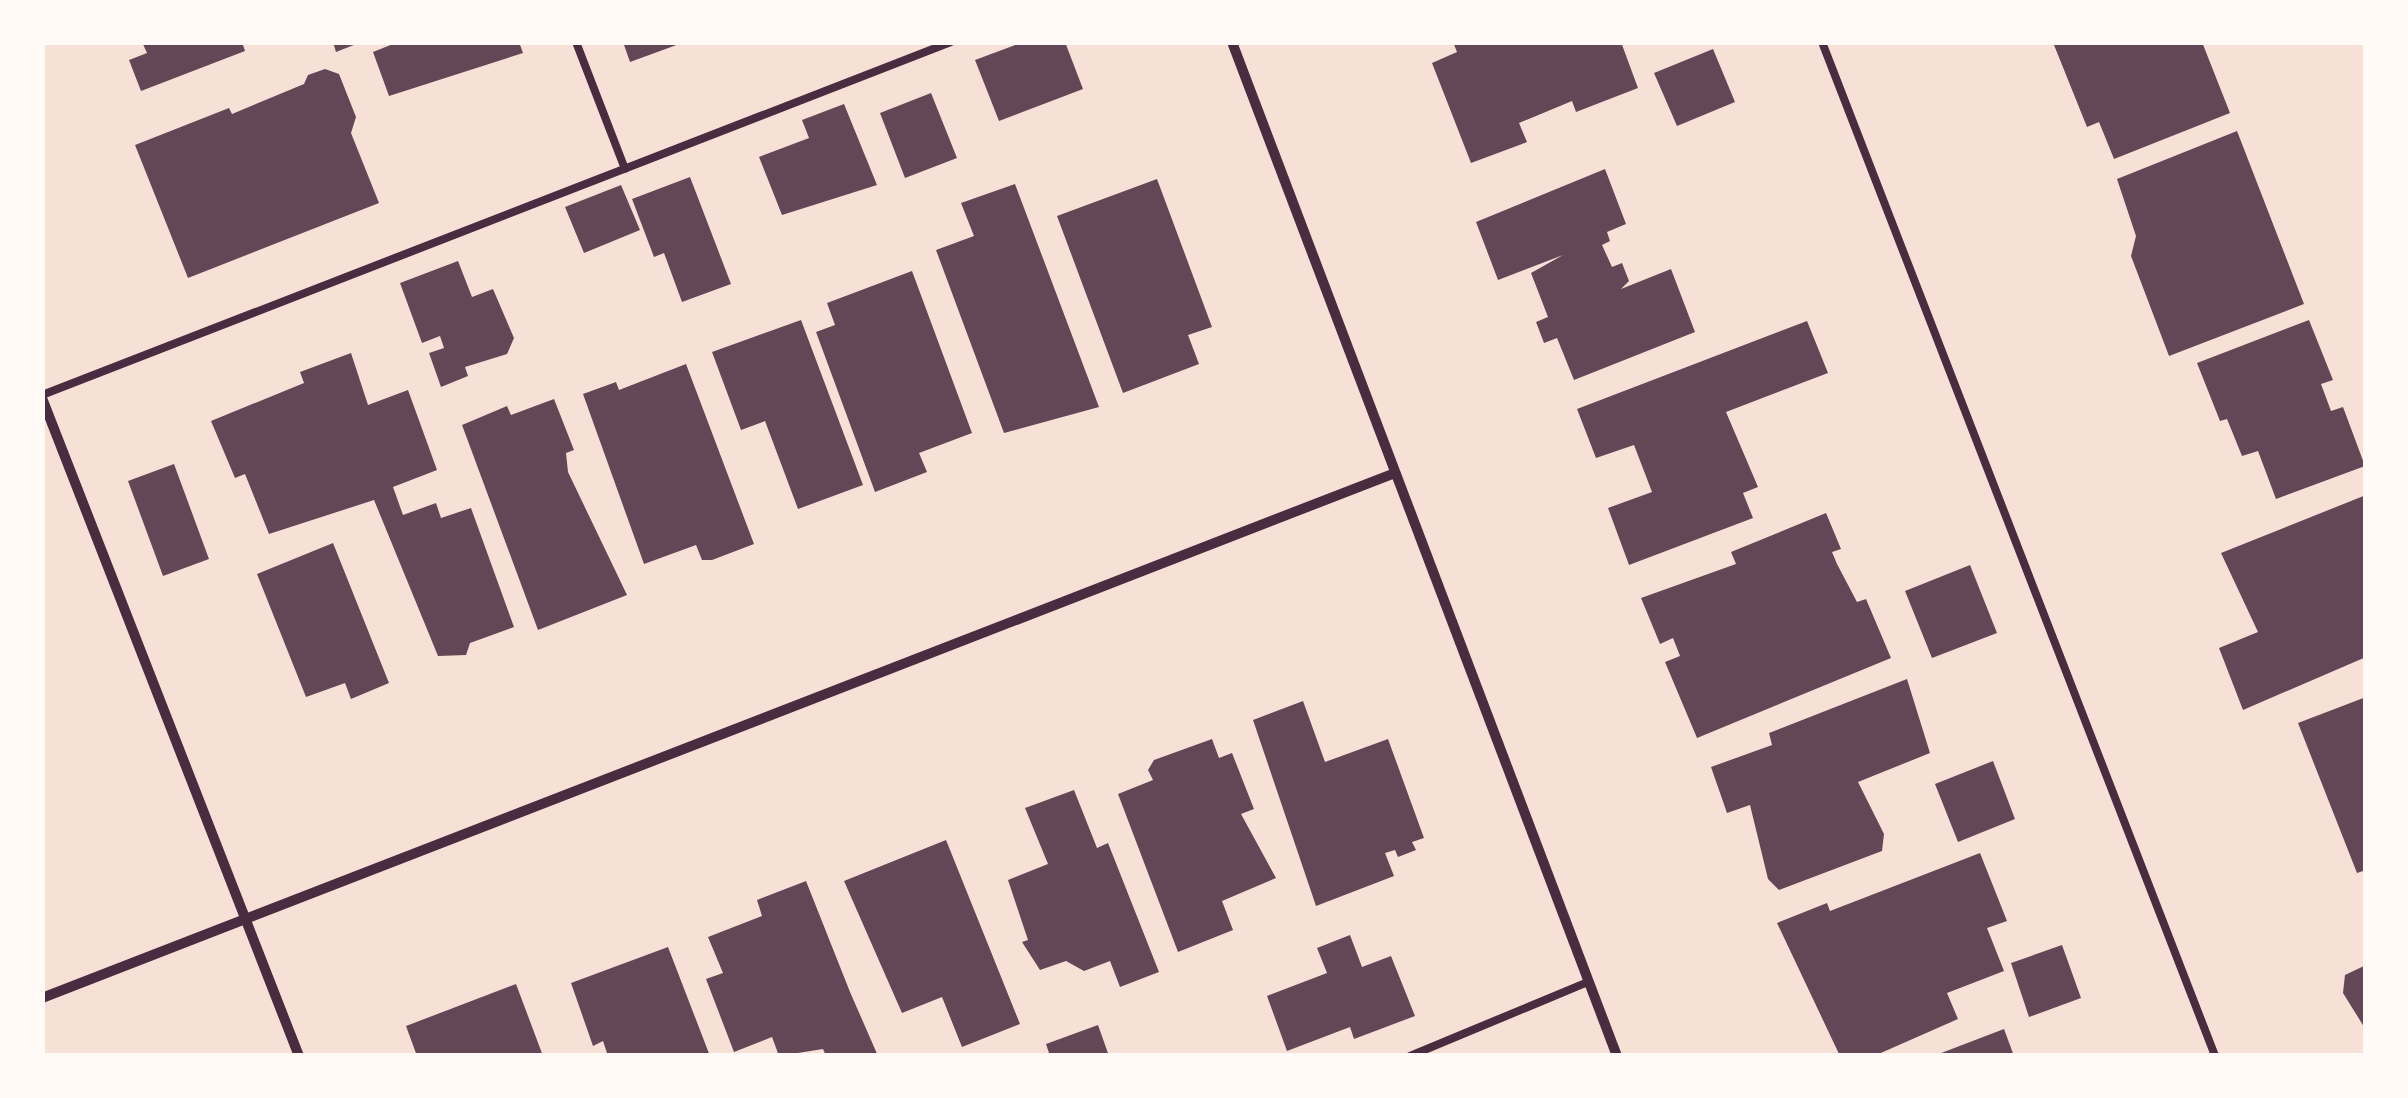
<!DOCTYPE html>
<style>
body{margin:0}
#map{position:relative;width:2408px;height:1098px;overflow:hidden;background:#f7e1d7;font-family:Manrope,sans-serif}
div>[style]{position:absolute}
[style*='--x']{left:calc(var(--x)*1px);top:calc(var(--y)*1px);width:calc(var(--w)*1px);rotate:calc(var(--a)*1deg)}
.building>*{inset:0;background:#644757}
.service>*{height:8px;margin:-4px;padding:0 4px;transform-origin:4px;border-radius:4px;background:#4a2c40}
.minor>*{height:10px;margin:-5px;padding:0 5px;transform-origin:5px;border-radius:5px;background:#4a2c40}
span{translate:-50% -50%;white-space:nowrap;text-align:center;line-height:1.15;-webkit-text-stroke:8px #fffaf5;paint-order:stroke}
.frame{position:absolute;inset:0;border:45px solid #fffaf5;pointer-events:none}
</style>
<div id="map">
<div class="building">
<div style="clip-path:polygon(142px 42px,242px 42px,245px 51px,141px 91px,129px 60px,147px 53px)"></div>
<div style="clip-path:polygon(333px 42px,359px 42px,359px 43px,336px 52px)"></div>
<div style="clip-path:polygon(398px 42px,519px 42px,523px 53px,389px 96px,373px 52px)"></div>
<div style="clip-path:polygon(623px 42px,682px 42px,682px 43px,630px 62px)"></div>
<div style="clip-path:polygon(1023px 42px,1065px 42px,1083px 89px,999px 121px,975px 60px)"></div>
<div style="clip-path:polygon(1453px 42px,1621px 42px,1638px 88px,1576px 112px,1572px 101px,1519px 123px,1527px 142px,1471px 163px,1432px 63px,1457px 52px)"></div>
<div style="clip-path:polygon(2060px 42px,2202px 42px,2230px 113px,2114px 159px,2099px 122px,2087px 127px,2054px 45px)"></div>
<div style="clip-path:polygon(1713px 49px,1735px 102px,1677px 126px,1654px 73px)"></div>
<div style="clip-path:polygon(325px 69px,339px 74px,356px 117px,351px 133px,379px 203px,188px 278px,135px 145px,229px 108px,232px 114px,304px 84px,308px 75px)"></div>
<div style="clip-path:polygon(931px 93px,957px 158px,905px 178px,880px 113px)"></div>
<div style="clip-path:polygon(844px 104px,877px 185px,782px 215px,759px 157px,809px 138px,802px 120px)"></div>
<div style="clip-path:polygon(2237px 131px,2304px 304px,2169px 356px,2131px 256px,2136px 236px,2117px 179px)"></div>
<div style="clip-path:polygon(1605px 169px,1626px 224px,1607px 232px,1610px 241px,1602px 245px,1612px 267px,1622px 263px,1629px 281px,1621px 289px,1671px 269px,1695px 332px,1574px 380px,1557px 338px,1544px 343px,1536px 322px,1548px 317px,1531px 273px,1563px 255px,1498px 280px,1476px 222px)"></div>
<div style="clip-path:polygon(690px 177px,731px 284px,682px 302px,664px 253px,654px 257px,632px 199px)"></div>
<div style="clip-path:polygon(1157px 179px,1212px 327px,1188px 335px,1199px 364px,1123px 393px,1057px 216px)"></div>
<div style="clip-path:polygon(1015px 184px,1099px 407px,1004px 433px,936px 250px,974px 236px,961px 203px)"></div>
<div style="clip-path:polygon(621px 185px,640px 230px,584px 253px,565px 207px)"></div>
<div style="clip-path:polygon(458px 261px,472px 297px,493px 289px,514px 338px,507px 354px,465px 367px,468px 376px,441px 387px,429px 353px,444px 348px,440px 336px,422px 343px,400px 283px)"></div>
<div style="clip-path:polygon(912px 271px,972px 433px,919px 453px,927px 472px,875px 492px,816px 332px,835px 325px,827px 303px)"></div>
<div style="clip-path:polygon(801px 320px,863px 485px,798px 509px,765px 421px,741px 430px,712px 352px)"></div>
<div style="clip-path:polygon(2309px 320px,2333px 380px,2321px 384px,2331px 411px,2343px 407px,2365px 466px,2276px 499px,2258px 451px,2242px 456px,2227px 419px,2220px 421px,2197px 363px)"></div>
<div style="clip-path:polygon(1807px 321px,1828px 373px,1726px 412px,1758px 487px,1743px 493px,1753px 518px,1629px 565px,1608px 508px,1652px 492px,1634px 445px,1596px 458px,1577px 409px)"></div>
<div style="clip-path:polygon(351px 353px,368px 405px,408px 390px,437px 470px,393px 487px,403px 515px,436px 503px,441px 518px,471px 508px,514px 627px,470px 643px,466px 655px,438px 656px,374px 500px,269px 534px,245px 474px,235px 478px,211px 421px,304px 383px,300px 372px)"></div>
<div style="clip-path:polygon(686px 364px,754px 544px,712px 560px,702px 560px,696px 545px,644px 564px,583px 394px,616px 382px,619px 390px)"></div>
<div style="clip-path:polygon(554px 399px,574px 450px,566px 453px,568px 472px,627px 595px,538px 630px,462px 425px,507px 406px,511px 415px)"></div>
<div style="clip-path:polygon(174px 464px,209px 559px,163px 576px,128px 481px)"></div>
<div style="clip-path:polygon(2366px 495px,2366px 657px,2243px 710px,2219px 648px,2258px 632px,2221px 553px)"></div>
<div style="clip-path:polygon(1826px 513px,1841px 549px,1832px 552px,1837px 564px,1857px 602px,1866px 599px,1891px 658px,1697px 738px,1665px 662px,1680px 656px,1673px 638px,1660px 644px,1641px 598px,1736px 564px,1731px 552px)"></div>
<div style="clip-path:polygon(333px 543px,389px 683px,351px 699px,345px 683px,306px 697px,257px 574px)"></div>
<div style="clip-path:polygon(1970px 565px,1997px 633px,1932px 658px,1905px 591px)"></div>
<div style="clip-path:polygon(1907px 679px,1930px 753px,1858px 782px,1884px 834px,1882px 851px,1779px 890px,1768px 879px,1750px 805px,1727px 813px,1711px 767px,1772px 745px,1769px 733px)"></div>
<div style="clip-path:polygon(2366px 697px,2366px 870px,2357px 873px,2298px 723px)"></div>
<div style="clip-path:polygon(1303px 701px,1325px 762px,1388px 739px,1424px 838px,1412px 842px,1416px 850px,1398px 857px,1395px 850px,1385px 853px,1394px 876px,1316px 906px,1253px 720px)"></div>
<div style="clip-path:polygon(1212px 739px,1219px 758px,1232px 753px,1254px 809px,1241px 814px,1276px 878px,1222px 901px,1233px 930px,1178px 952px,1118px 794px,1153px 780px,1148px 770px,1154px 760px)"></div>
<div style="clip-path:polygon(1993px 761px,2015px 819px,1958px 842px,1935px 784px)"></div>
<div style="clip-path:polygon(1074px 790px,1097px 848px,1108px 843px,1159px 972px,1120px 987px,1110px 961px,1084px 971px,1066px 961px,1040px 970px,1022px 942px,1028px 940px,1008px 880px,1048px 864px,1025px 808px)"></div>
<div style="clip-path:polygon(946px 840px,1020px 1024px,962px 1047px,942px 997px,902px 1013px,844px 881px)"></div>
<div style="clip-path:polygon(1980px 853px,2007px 921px,1987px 928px,2004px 971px,1947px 993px,1958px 1019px,1874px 1056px,1840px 1056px,1777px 923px,1827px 903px,1830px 911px)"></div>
<div style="clip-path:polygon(806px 881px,850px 992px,878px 1056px,826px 1056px,823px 1049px,779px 1056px,772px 1037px,734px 1052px,706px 979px,723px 973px,708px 937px,762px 916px,757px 900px)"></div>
<div style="clip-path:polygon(1350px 935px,1362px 967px,1391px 956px,1415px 1016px,1354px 1039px,1350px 1027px,1287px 1051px,1267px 996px,1327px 973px,1317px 948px)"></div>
<div style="clip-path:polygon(2062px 945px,2081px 998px,2029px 1017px,2011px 963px)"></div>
<div style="clip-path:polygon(668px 947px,710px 1056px,608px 1056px,603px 1041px,593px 1046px,571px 983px)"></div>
<div style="clip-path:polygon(2366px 965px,2366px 1030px,2343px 993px,2345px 975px)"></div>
<div style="clip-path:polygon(516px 984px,543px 1056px,417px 1056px,406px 1026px)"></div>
<div style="clip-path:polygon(1098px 1025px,1109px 1056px,1050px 1056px,1046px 1044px)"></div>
<div style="clip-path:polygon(2004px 1029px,2014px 1056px,1936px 1056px,1936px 1055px)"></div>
</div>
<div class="service">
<div style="--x:576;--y:42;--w:136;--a:68.9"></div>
<div style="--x:1822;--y:42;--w:1087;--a:68.81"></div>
<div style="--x:42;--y:395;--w:975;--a:-21.22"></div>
<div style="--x:1410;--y:1056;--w:193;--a:-22.6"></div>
</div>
<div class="minor">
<div style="--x:1232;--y:42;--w:1085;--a:69.21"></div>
<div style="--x:42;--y:398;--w:706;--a:68.67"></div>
<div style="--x:42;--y:998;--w:1451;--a:-21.21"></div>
</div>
<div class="frame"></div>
</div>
